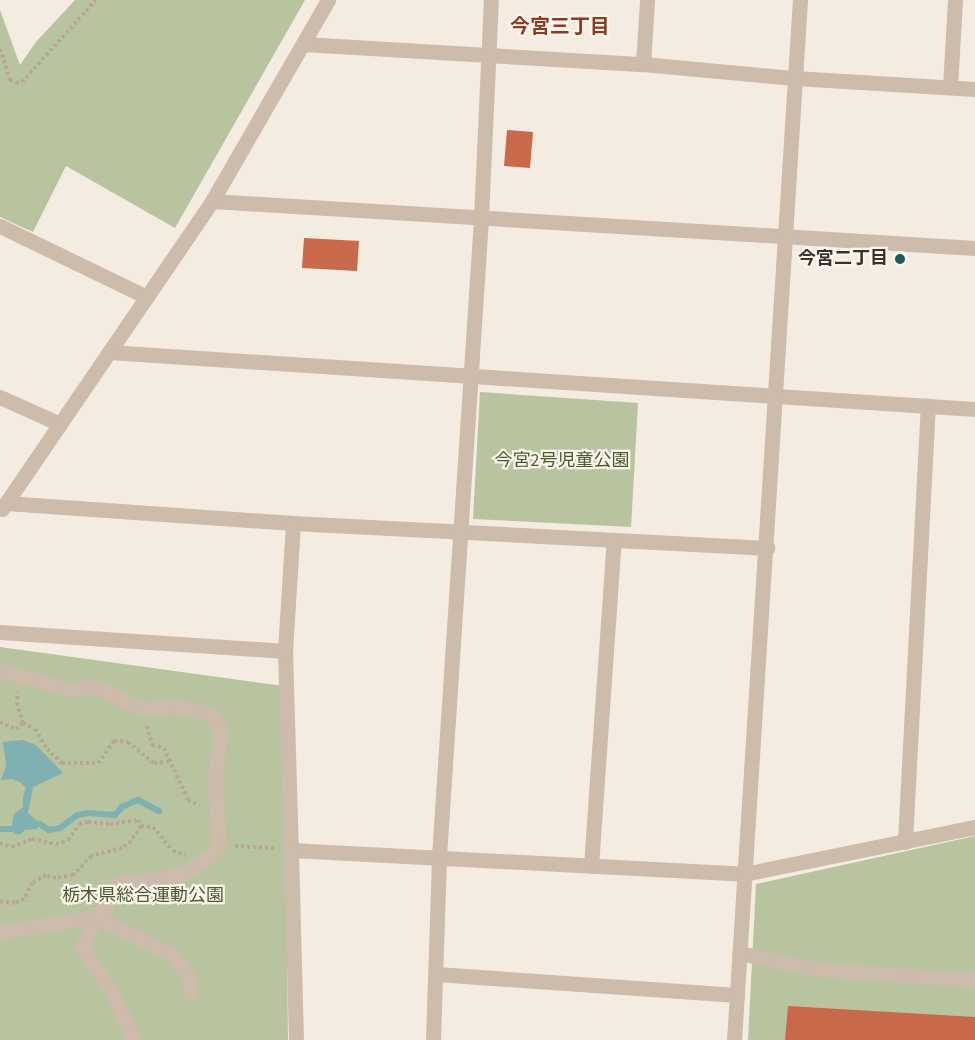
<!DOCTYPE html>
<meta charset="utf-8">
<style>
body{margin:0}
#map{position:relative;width:975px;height:1040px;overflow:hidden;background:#f4ebe1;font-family:"Source Sans 3","Noto Sans JP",sans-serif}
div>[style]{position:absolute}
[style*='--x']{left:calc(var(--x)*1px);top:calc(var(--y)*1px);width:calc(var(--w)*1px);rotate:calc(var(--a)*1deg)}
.green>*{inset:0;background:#b8c4a0}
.water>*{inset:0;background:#7fb0b2}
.stream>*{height:6px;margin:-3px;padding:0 3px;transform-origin:3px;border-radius:3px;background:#7fb0b2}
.building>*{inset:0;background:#c8694b}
.path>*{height:4px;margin-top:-2px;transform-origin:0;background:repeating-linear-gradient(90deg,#b9a596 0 3px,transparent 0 6px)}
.minor>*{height:15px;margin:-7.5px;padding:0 7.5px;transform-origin:7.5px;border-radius:7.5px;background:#cdbbac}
.dots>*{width:16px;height:16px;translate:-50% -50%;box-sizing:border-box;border:3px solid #fbf5ee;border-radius:50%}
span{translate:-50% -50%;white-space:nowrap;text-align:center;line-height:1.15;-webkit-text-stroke:4.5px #fbf5ee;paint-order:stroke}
.poi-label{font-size:18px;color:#3b302b;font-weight:700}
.right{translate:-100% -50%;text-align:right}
.park-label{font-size:18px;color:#4a5a2e}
.neighbourhood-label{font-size:20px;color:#8c3b22;font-weight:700}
</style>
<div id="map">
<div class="green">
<div style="clip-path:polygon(75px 0,305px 0,175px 228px,66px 166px,33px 232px,0 217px,0 10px,20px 65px,36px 42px)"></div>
<div style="clip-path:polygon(480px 392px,638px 403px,631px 527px,473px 519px)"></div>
<div style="clip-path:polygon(0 647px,284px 686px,288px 1040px,0 1040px)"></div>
<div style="clip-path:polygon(975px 836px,975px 1040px,748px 1040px,756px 884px)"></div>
</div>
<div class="water">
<div style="clip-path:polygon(23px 740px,36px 745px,63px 773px,33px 787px,28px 813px,40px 824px,37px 829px,25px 830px,19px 835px,15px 834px,11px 829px,14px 814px,23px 807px,23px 796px,26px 788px,20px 782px,12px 779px,1px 780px,6px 766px,3px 742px)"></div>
</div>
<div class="stream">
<div style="--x:40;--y:824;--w:11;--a:34"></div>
<div style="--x:49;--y:830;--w:11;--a:-10"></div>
<div style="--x:60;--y:828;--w:21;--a:-37"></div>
<div style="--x:77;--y:815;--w:11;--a:-10"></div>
<div style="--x:88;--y:813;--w:27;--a:4"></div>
<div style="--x:115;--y:815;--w:11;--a:-49"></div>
<div style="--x:122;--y:807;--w:17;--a:-24"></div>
<div style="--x:138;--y:800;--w:24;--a:28"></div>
<div style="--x:0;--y:829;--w:11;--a:0"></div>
</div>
<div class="building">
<div style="clip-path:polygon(507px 130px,533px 132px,530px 168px,504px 166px)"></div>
<div style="clip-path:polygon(304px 238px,359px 241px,357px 271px,302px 268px)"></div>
<div style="clip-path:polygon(788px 1006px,975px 1017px,975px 1040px,785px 1040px)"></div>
</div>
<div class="path">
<div style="--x:0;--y:49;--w:33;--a:72"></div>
<div style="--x:10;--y:80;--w:7;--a:27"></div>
<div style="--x:16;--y:83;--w:6;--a:-9"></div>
<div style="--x:22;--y:82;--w:110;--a:-47.9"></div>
<div style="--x:0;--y:722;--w:17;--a:24"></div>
<div style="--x:16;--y:729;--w:9;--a:-41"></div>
<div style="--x:23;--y:723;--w:19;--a:-108"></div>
<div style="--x:17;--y:705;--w:13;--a:-86"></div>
<div style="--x:23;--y:723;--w:13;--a:27"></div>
<div style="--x:35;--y:729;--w:23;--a:59"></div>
<div style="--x:47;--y:749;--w:21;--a:43"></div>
<div style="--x:62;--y:763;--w:36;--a:0"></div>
<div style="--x:98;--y:763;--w:27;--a:-54"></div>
<div style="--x:114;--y:741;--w:14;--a:4"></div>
<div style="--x:128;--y:742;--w:33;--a:39"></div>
<div style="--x:154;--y:763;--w:16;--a:-7"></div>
<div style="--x:147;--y:726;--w:20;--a:75"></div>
<div style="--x:152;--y:745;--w:12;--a:14"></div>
<div style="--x:164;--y:748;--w:57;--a:65.2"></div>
<div style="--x:188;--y:800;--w:13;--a:23"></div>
<div style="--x:141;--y:826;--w:12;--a:5"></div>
<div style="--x:153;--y:827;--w:31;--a:50"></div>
<div style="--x:173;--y:851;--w:13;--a:18"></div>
<div style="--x:0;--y:843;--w:13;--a:18"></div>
<div style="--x:12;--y:847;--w:22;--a:-22"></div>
<div style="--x:32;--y:839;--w:25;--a:12"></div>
<div style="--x:56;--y:844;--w:13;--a:-18"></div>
<div style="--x:68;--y:840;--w:19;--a:-55"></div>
<div style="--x:79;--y:824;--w:9;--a:-13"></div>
<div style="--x:88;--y:822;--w:22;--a:5"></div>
<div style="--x:110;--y:824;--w:28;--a:-8"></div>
<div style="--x:138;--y:820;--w:7;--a:63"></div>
<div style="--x:141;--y:826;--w:18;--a:124"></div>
<div style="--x:131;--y:841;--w:11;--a:142"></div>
<div style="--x:122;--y:848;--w:32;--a:166"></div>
<div style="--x:91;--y:856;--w:26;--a:133"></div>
<div style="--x:73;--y:875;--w:17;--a:170"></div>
<div style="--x:56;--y:878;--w:10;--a:-163"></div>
<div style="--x:46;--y:875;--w:16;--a:150"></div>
<div style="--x:32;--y:883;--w:18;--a:117"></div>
<div style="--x:24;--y:899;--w:10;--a:156"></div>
<div style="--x:15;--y:903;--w:15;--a:-172"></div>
<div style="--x:235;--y:846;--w:40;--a:2.9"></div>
</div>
<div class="minor">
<div style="--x:303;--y:44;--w:341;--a:3.4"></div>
<div style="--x:643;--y:64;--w:153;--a:5.3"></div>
<div style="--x:795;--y:78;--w:180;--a:3.5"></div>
<div style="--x:643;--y:64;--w:64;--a:-86.4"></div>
<div style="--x:950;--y:87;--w:87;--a:-86.7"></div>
<div style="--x:212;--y:201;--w:764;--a:3.52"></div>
<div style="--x:0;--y:226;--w:163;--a:25.8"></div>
<div style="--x:109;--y:352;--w:868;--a:3.77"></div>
<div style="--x:0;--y:397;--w:66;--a:24.2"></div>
<div style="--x:6;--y:503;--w:288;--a:4"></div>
<div style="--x:293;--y:523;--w:475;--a:3"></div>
<div style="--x:2;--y:509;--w:373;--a:-55.7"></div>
<div style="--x:212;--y:201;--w:232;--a:-60"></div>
<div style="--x:0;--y:632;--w:286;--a:3.8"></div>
<div style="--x:285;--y:651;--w:199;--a:88.3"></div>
<div style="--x:291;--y:850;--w:454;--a:3"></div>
<div style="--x:744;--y:874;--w:236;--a:-11.5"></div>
<div style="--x:285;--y:651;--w:128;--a:-86.4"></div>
<div style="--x:0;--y:670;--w:73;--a:15.9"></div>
<div style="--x:70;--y:690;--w:24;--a:-9"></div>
<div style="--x:94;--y:686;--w:42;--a:26.6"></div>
<div style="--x:132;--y:705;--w:16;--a:14"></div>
<div style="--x:148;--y:709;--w:28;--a:-6"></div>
<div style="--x:176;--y:706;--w:27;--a:13"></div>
<div style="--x:202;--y:712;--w:12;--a:24"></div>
<div style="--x:213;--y:717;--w:14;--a:60"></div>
<div style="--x:220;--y:729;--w:51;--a:95.6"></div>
<div style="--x:215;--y:780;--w:64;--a:86.4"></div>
<div style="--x:219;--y:844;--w:11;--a:124"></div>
<div style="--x:213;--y:853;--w:31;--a:143"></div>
<div style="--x:188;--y:872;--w:36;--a:167"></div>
<div style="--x:153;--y:880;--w:29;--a:178"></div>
<div style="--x:124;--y:881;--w:14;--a:146"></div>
<div style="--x:112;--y:889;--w:22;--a:108"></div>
<div style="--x:105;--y:910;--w:11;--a:142"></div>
<div style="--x:96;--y:917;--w:34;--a:114"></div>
<div style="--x:82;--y:948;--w:55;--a:56"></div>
<div style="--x:113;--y:994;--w:51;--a:65.5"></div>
<div style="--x:905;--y:842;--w:437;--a:-87"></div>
<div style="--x:291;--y:850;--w:190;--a:88.5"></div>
<div style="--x:591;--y:866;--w:327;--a:-86"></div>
<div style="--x:0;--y:932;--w:97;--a:-8.9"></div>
<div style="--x:96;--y:917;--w:84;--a:26.3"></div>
<div style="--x:171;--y:954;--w:27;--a:51"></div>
<div style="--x:188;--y:975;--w:17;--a:80"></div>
<div style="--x:739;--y:953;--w:77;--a:12"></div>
<div style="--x:814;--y:969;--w:161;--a:3.9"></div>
<div style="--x:436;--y:974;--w:302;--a:4"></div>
<div style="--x:433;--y:1040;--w:184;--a:-88.1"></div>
<div style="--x:439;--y:856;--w:639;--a:-86.23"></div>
<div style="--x:481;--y:218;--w:218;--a:-87.4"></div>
<div style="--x:734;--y:1040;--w:1042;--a:-86.37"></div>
</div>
<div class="dots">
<div style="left:900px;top:259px;background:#1f5a5e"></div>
</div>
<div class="poi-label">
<span class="right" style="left:888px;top:259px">今宮二丁目</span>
</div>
<div class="park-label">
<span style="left:562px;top:461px">今宮2号児童公園</span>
<span style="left:143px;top:896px">栃木県総合運動公園</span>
</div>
<div class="neighbourhood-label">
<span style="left:560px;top:27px">今宮三丁目</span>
</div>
</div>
